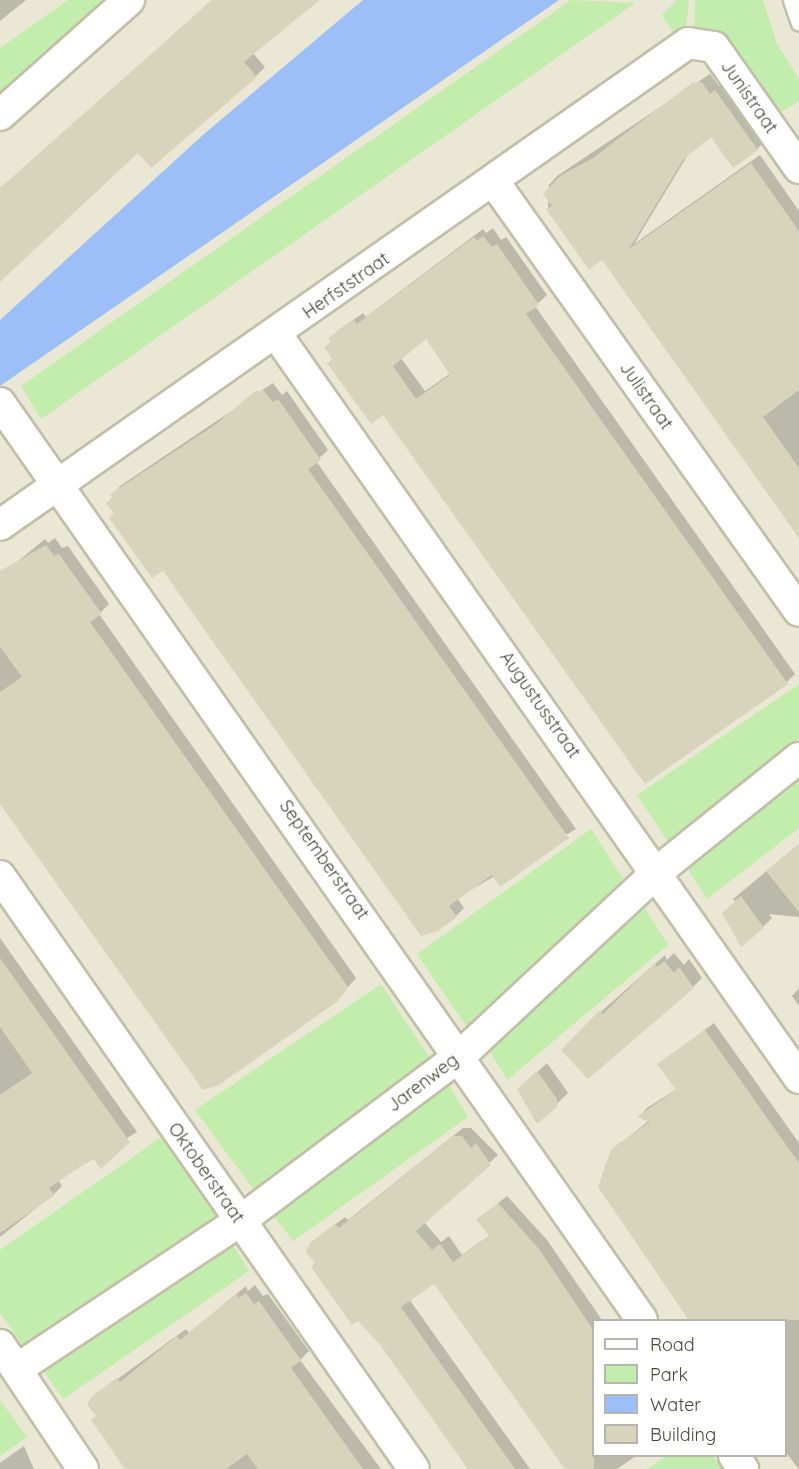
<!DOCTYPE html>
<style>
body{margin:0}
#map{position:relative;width:799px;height:1469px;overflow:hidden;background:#f5f4e7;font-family:Quicksand,sans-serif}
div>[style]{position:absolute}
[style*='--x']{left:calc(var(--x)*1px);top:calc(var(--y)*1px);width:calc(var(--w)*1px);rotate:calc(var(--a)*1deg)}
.residential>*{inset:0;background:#eae8d4}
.green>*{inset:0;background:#c2edac}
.water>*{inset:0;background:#9dbff8}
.shadow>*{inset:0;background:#0003}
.building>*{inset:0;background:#d8d3bb}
.roads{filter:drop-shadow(2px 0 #c2bfa8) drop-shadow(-2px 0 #c2bfa8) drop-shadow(0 2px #c2bfa8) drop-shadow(0 -2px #c2bfa8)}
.service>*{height:15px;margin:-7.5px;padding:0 7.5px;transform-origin:7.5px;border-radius:7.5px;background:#fff}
.minor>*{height:30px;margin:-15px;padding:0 15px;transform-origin:15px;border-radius:15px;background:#fff}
span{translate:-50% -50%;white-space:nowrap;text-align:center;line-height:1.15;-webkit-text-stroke:6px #fff;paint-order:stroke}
.street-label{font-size:18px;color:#494635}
.legend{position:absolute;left:592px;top:1319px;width:195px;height:138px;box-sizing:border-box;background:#fff;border:2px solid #b6b5ae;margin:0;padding:8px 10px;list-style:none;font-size:18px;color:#494635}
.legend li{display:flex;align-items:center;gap:12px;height:30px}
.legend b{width:30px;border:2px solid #b6b5ae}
</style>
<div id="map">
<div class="residential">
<div style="clip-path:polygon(evenodd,0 0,799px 0,799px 1469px,0 1469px,0 0,594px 1320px,786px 1320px,786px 1456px,594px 1456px,594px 1320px)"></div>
</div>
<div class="green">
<div style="clip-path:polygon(68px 0,115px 0,0 101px,0 48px)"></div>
<div style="clip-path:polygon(571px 0,635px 3px,41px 419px,21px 386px)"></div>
<div style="clip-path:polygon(677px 0,689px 0,686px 30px,673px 33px,662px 15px)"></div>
<div style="clip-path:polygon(695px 0,763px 0,777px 44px,799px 79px,799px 101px,775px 116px,720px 39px,709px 29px,694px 29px)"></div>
<div style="clip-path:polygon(799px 684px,799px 739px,668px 842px,637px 795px)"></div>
<div style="clip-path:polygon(799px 781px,799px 828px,707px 899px,687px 867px)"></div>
<div style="clip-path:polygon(591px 829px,625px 882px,468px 1029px,417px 954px)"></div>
<div style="clip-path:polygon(645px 908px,668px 945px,507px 1080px,487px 1046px)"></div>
<div style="clip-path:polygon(381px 984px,430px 1058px,254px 1190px,195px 1110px)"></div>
<div style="clip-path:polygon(448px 1083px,468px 1117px,293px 1241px,270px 1211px)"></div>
<div style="clip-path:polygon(163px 1136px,221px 1219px,22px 1345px,0 1312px,0 1250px)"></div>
<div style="clip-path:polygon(229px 1239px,249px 1271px,63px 1399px,40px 1366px)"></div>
<div style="clip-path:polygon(0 1400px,27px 1437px,0 1456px)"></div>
<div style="clip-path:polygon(667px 1456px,713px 1456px,722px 1469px,647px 1469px)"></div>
</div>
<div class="water">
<div style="clip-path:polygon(363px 0,559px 0,0 386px,0 320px,204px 134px)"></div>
</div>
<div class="shadow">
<div style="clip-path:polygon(0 0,26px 0,0 21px)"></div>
<div style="clip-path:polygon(212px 0,319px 0,253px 53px,265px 67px,256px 76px,138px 151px,0 276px,0 192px)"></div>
<div style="clip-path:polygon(710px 74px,719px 86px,724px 83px,765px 141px,757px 149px,711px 135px,689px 153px,634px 244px,760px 155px,799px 211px,799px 536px,603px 258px,548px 209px,549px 185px,557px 176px)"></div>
<div style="clip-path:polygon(evenodd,493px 228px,501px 240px,506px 237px,547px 295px,535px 306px,795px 674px,787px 682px,384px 413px,334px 358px,330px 338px,339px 330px,363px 313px,366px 317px,483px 229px,486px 233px,493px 228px,426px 337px,451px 373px,425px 391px,401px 358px,426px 337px)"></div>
<div style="clip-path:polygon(273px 383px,282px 395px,287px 391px,328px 450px,316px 461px,576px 829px,457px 898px,464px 908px,456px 916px,108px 503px,120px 486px)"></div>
<div style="clip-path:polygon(55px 538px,62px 548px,68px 546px,109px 604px,99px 614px,356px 978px,337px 1000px,0 801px,0 576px,45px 539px,48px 543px)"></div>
<div style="clip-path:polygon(799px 844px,799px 917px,769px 914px,772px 918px,763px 927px,733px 899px)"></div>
<div style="clip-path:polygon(0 938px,137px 1132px,58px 1180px,62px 1186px,54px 1194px,0 1237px)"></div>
<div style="clip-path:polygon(674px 953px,684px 965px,689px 959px,702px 978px,693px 987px,578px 1032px,665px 955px,667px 960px)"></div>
<div style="clip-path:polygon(799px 988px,799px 1006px,792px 996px)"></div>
<div style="clip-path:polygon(714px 1023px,799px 1143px,799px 1469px,786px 1453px,786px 1320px,689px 1320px,599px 1187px,612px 1150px,650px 1120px,640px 1116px,647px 1108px,677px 1089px,659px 1064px)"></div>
<div style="clip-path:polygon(547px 1063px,568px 1093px,538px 1122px,529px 1080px)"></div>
<div style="clip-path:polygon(463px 1128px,471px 1128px,498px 1155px,424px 1222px,441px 1242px,449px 1236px,462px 1255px,490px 1235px,478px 1219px,507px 1196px,547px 1240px,602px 1320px,594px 1320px,594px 1456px,636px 1456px,617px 1469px,567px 1469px,435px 1282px,409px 1299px,530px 1469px,468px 1469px,382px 1344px,317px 1263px,312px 1244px,321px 1235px,345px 1217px,348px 1220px)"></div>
<div style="clip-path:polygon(255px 1285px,263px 1296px,268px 1294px,309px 1351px,300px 1360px,381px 1469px,127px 1469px,97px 1416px,93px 1397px,186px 1329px,189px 1333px,246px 1286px,248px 1291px)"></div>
<div style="clip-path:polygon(24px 1446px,34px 1469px,0 1469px,0 1463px)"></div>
</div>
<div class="building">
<div style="clip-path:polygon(212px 0,320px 0,244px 62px,257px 77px,151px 168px,138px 153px,0 282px,0 188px)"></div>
<div style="clip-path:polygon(702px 82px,710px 94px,715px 90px,758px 150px,733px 168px,711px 137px,683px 160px,629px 249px,751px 163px,799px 231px,799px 390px,763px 417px,799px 468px,799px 538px,602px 260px,589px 270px,546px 209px,552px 206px,543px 194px,560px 176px,593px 158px,692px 83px)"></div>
<div style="clip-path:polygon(evenodd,483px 236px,492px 247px,497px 244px,539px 305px,526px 314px,788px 684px,645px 784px,383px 415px,371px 424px,327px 363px,332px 359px,324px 347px,331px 342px,328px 338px,354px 320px,357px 324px,474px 237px,477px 241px,483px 236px,426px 339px,450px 375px,416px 399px,393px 366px,426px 339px)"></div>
<div style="clip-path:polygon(255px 391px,264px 391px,273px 402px,278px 399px,321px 460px,308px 469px,569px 838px,500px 887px,492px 875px,449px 906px,457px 917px,438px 931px,421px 936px,163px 571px,152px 578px,109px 518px,114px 514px,106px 503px,113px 498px,110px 494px,215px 425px)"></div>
<div style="clip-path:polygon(46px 545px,54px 556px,59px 554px,102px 614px,90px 622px,348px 987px,338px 1001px,219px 1085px,203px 1090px,0 804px,0 692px,22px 677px,0 647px,0 571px)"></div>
<div style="clip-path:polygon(799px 844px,799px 912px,766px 871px)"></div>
<div style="clip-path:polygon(741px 896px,764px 928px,741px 947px,722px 913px)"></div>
<div style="clip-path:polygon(0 958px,130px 1142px,101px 1169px,93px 1158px,49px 1188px,55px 1195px,0 1233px,0 1095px,32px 1073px,0 1027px)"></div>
<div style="clip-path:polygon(664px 961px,674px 973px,679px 967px,694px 988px,588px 1079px,561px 1050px,599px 1011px,603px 1014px,655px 963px,657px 967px)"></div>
<div style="clip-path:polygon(705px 1030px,799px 1163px,799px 1320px,689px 1320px,598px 1187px,611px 1149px,650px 1122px,637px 1117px,676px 1090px,657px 1064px)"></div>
<div style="clip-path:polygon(537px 1071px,557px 1099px,557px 1107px,537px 1124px,517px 1089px)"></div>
<div style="clip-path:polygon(453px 1136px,462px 1136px,471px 1148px,476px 1143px,491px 1165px,416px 1231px,432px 1250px,440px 1244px,453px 1262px,489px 1236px,476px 1219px,498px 1203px,539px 1249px,594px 1331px,594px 1469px,565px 1469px,434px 1284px,401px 1307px,515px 1469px,468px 1469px,380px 1345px,358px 1321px,352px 1325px,311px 1267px,315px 1263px,306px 1252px,310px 1243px,335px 1224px,339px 1228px)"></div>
<div style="clip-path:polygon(246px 1293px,254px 1304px,259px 1301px,301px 1360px,291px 1368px,363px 1469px,258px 1469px,247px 1454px,226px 1469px,125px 1469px,91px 1420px,96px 1416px,87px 1405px,92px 1396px,117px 1378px,120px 1382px,177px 1336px,180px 1340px,237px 1294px,239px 1298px)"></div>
</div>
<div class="roads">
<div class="service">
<div style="--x:791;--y:0;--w:24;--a:71"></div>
</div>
<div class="minor">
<div style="--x:0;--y:115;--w:173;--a:-41.7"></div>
<div style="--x:494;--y:182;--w:526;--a:54.59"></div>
<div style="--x:277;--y:335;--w:908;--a:54.91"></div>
<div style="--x:0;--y:403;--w:1119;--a:55"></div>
<div style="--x:0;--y:525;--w:840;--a:-35.01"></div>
<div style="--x:688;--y:43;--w:26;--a:9"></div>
<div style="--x:714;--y:47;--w:148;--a:54.9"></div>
<div style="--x:0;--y:876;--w:723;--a:55.08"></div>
<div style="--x:0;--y:1345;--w:149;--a:56.2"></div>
<div style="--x:17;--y:1369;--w:268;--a:-33.6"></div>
<div style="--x:240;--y:1221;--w:276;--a:-36.9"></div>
<div style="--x:461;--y:1055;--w:268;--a:-43"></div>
<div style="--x:657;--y:872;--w:182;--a:-38.8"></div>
<div style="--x:734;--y:1456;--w:16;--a:55"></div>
</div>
</div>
<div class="street-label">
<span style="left:749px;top:97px;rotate:55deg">Junistraat</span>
<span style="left:346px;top:286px;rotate:-35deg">Herfststraat</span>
<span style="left:646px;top:396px;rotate:55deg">Julistraat</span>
<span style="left:540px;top:705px;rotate:55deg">Augustusstraat</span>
<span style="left:324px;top:860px;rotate:55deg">Septemberstraat</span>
<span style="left:423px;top:1083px;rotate:-37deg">Jarenweg</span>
<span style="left:206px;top:1173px;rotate:55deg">Oktoberstraat</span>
</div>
<ul class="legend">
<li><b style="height:8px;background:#fff"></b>Road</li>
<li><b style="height:16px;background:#c2edac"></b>Park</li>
<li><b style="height:16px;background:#9dbff8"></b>Water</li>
<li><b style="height:16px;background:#d8d3bb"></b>Building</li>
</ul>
</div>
